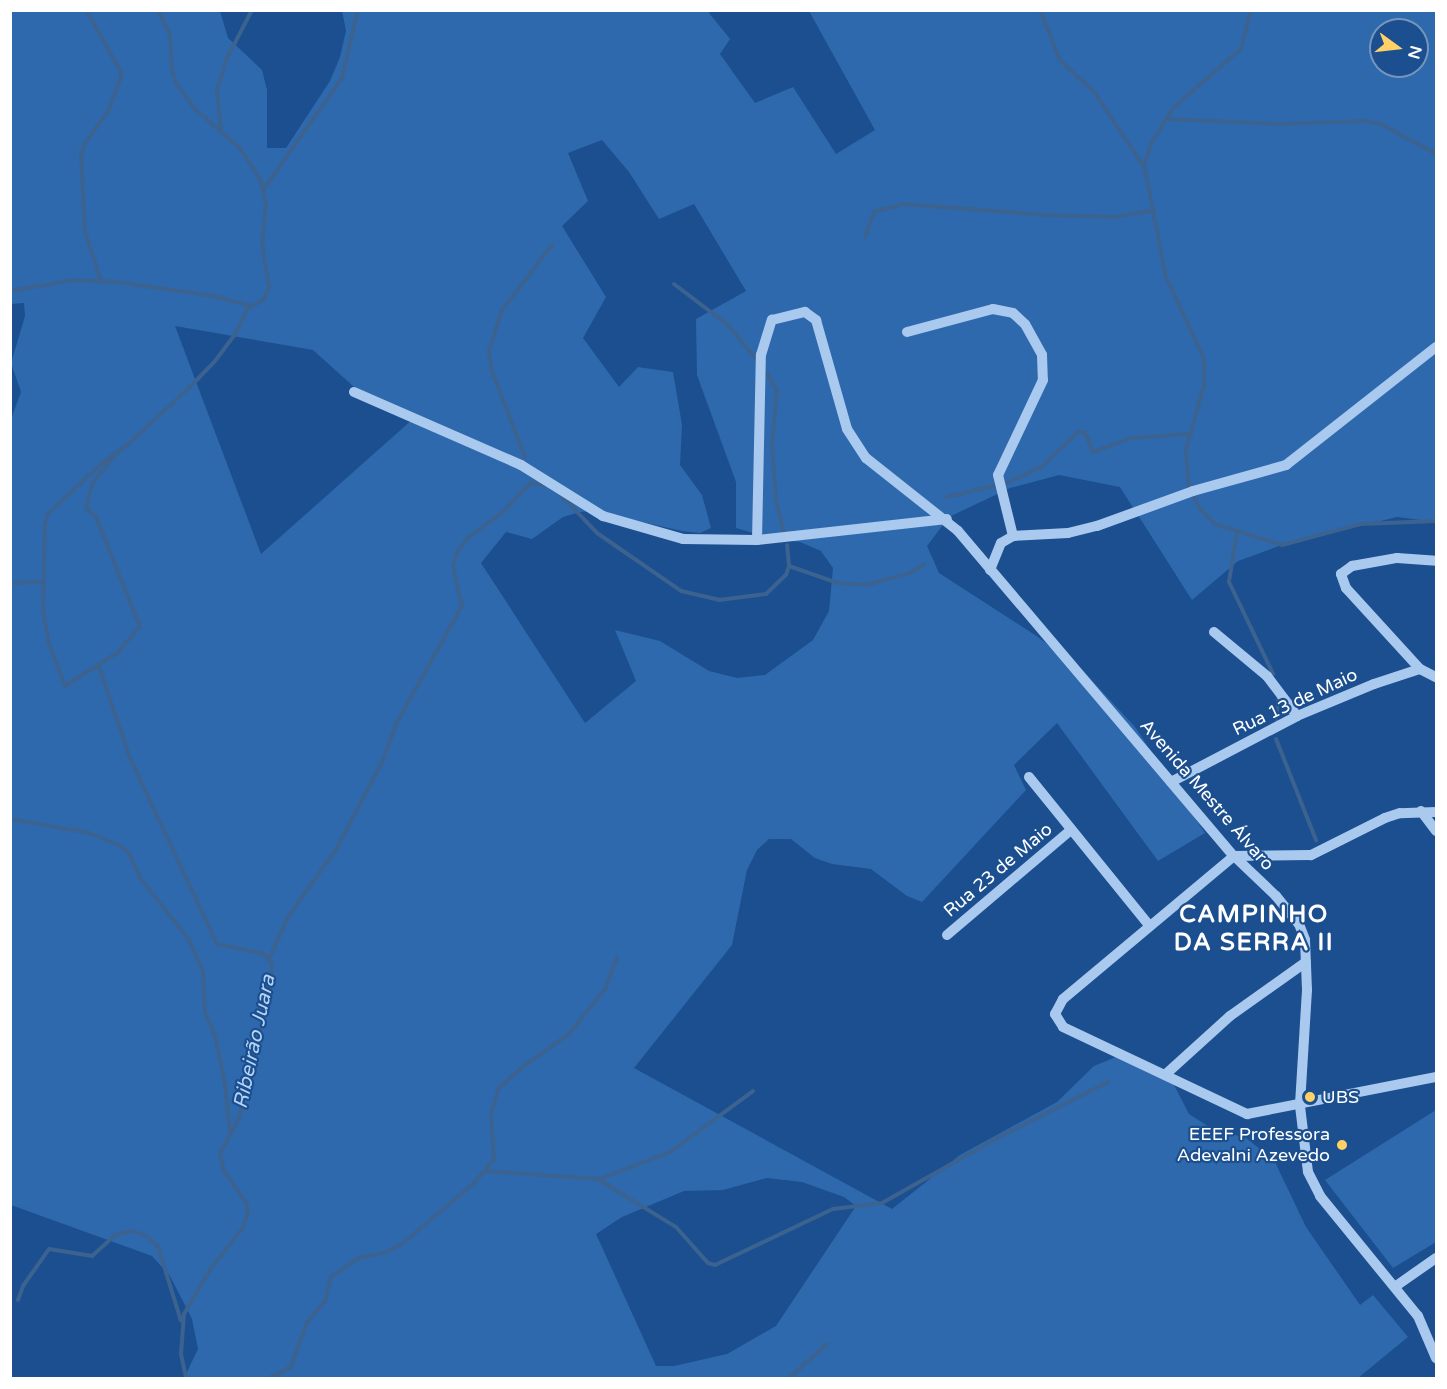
<!DOCTYPE html>
<meta charset="utf-8">
<style>
body{margin:0}
#map{position:relative;width:1447px;height:1389px;overflow:hidden;background:#1b4f8f;font-family:"Varela Round",sans-serif}
div>[style]{position:absolute}
[style*='--x']{left:calc(var(--x)*1px);top:calc(var(--y)*1px);width:calc(var(--w)*1px);rotate:calc(var(--a)*1deg)}
.green>*{inset:0;background:#2e69ad}
.stream>*{height:4px;margin:-2px;padding:0 2px;transform-origin:2px;border-radius:2px;background:#3c6290}
.minor>*{height:10px;margin:-5px;padding:0 5px;transform-origin:5px;border-radius:5px;background:#a9c9ee}
.dots>*{width:16px;height:16px;translate:-50% -50%;box-sizing:border-box;border:3px solid #1b4f8f;border-radius:50%}
span{translate:-50% -50%;white-space:nowrap;text-align:center;line-height:1.15;-webkit-text-stroke:4.5px #1b4f8f;paint-order:stroke}
.street-label{font-size:18px;color:#fff}
.poi-label{font-size:18px;color:#fff}
.left{translate:0 -50%;text-align:left}
.right{translate:-100% -50%;text-align:right}
.water-label{font-size:20px;color:#b5d3f5;font-style:italic}
.district-label{font-size:24px;color:#fff;font-weight:700;letter-spacing:1.5px}
.frame{position:absolute;inset:0;border:12px solid #fff;pointer-events:none}
.north{position:absolute;left:1369px;top:18px;width:60px;height:60px;box-sizing:border-box;background:#1b4f8f;border:2px solid #7695bc;border-radius:50%;rotate:105deg;font-size:16px;font-weight:700;line-height:24px;text-align:center;color:#fff}
.north::after{content:'';display:block;margin:auto;width:21px;height:27px;background:#ffd166;clip-path:polygon(50% 0,100% 100%,50% 72%,0 100%)}
</style>
<div id="map">
<div class="green">
<div style="clip-path:polygon(evenodd,11px 11px,220px 11px,228px 38px,262px 70px,267px 90px,267px 148px,286px 148px,330px 81px,340px 57px,346px 31px,342px 11px,711px 11px,709px 13px,730px 39px,720px 54px,755px 103px,793px 87px,836px 154px,875px 130px,809px 11px,1436px 11px,1436px 522px,1397px 517px,1282px 545px,1238px 561px,1192px 600px,1120px 487px,1059px 475px,1010px 488px,949px 517px,927px 546px,939px 573px,1038px 637px,1086px 674px,1135px 727px,1205px 833px,1158px 861px,1057px 723px,1014px 765px,1026px 790px,922px 902px,907px 896px,871px 869px,832px 864px,815px 858px,791px 839px,769px 839px,757px 850px,747px 870px,732px 945px,634px 1068px,892px 1209px,960px 1155px,1057px 1102px,1094px 1066px,1116px 1057px,1173px 1083px,1189px 1114px,1211px 1128px,1246px 1138px,1274px 1160px,1306px 1227px,1360px 1305px,1373px 1295px,1408px 1337px,1358px 1378px,184px 1378px,198px 1349px,192px 1319px,170px 1276px,152px 1256px,11px 1205px,10px 422px,21px 392px,11px 363px,25px 316px,24px 303px,11px 304px,11px 11px,1381px 30px,1417px 30px,1417px 66px,1381px 66px,1381px 30px,11px 11px,602px 140px,629px 172px,659px 219px,694px 204px,746px 291px,696px 319px,697px 375px,736px 482px,736px 528px,775px 539px,800px 542px,821px 551px,833px 568px,829px 611px,813px 640px,765px 675px,737px 678px,709px 671px,660px 641px,615px 630px,636px 681px,585px 723px,481px 563px,506px 532px,532px 539px,563px 517px,580px 512px,594px 511px,682px 531px,700px 533px,711px 528px,702px 495px,680px 465px,682px 425px,673px 372px,638px 367px,619px 387px,583px 338px,606px 297px,562px 226px,588px 201px,568px 153px,602px 140px,11px 11px,175px 326px,313px 350px,363px 395px,414px 418px,261px 554px,175px 326px,11px 11px,767px 1178px,802px 1182px,844px 1197px,856px 1206px,776px 1326px,727px 1354px,674px 1366px,656px 1366px,596px 1234px,622px 1217px,684px 1191px,723px 1190px,767px 1178px)"></div>
<div style="clip-path:polygon(1436px 1110px,1436px 1242px,1393px 1268px,1325px 1180px)"></div>
</div>
<div class="stream">
<div style="--x:86;--y:10;--w:73;--a:60.6"></div>
<div style="--x:122;--y:74;--w:38;--a:110"></div>
<div style="--x:109;--y:110;--w:41;--a:126"></div>
<div style="--x:85;--y:143;--w:13;--a:108"></div>
<div style="--x:81;--y:155;--w:77;--a:87"></div>
<div style="--x:85;--y:232;--w:52;--a:71.9"></div>
<div style="--x:1040;--y:10;--w:54;--a:68.2"></div>
<div style="--x:1060;--y:60;--w:47;--a:43.3"></div>
<div style="--x:1094;--y:92;--w:90;--a:56.3"></div>
<div style="--x:1251;--y:10;--w:40;--a:104.4"></div>
<div style="--x:1241;--y:49;--w:90;--a:139.1"></div>
<div style="--x:1173;--y:108;--w:42;--a:121.4"></div>
<div style="--x:1151;--y:144;--w:22;--a:108"></div>
<div style="--x:1144;--y:165;--w:114;--a:78.9"></div>
<div style="--x:1166;--y:277;--w:90;--a:65.1"></div>
<div style="--x:1204;--y:359;--w:26;--a:90"></div>
<div style="--x:1204;--y:385;--w:67;--a:105.5"></div>
<div style="--x:1186;--y:450;--w:39;--a:86"></div>
<div style="--x:1189;--y:489;--w:24;--a:60"></div>
<div style="--x:1201;--y:510;--w:20;--a:45"></div>
<div style="--x:1215;--y:524;--w:70;--a:17.4"></div>
<div style="--x:1282;--y:545;--w:82;--a:-14.9"></div>
<div style="--x:1361;--y:524;--w:75;--a:-2.3"></div>
<div style="--x:1166;--y:119;--w:114;--a:2.5"></div>
<div style="--x:1280;--y:124;--w:87;--a:-2"></div>
<div style="--x:1367;--y:121;--w:16;--a:14"></div>
<div style="--x:1383;--y:125;--w:60;--a:28.7"></div>
<div style="--x:221;--y:132;--w:42;--a:-95.4"></div>
<div style="--x:217;--y:90;--w:34;--a:-73"></div>
<div style="--x:227;--y:58;--w:54;--a:-62.5"></div>
<div style="--x:263;--y:190;--w:137;--a:-54.8"></div>
<div style="--x:342;--y:78;--w:70;--a:-76.8"></div>
<div style="--x:865;--y:237;--w:27;--a:-70"></div>
<div style="--x:874;--y:212;--w:30;--a:-15"></div>
<div style="--x:903;--y:204;--w:143;--a:4.4"></div>
<div style="--x:1046;--y:215;--w:69;--a:1.7"></div>
<div style="--x:1115;--y:217;--w:40;--a:-10"></div>
<div style="--x:674;--y:284;--w:68;--a:37.2"></div>
<div style="--x:728;--y:325;--w:45;--a:50.4"></div>
<div style="--x:10;--y:291;--w:65;--a:-9.8"></div>
<div style="--x:74;--y:280;--w:43;--a:2.7"></div>
<div style="--x:117;--y:282;--w:98;--a:8.2"></div>
<div style="--x:214;--y:296;--w:39;--a:15"></div>
<div style="--x:767;--y:373;--w:20;--a:60"></div>
<div style="--x:777;--y:390;--w:55;--a:95.2"></div>
<div style="--x:772;--y:445;--w:56;--a:85.9"></div>
<div style="--x:776;--y:501;--w:32;--a:76"></div>
<div style="--x:127;--y:445;--w:32;--a:144"></div>
<div style="--x:101;--y:464;--w:73;--a:136.7"></div>
<div style="--x:48;--y:514;--w:9;--a:108"></div>
<div style="--x:45;--y:523;--w:85;--a:91.3"></div>
<div style="--x:43;--y:608;--w:33;--a:81"></div>
<div style="--x:48;--y:641;--w:48;--a:69.3"></div>
<div style="--x:65;--y:686;--w:62;--a:-32.4"></div>
<div style="--x:117;--y:653;--w:35;--a:-49"></div>
<div style="--x:140;--y:627;--w:118;--a:-111.8"></div>
<div style="--x:96;--y:517;--w:13;--a:-138"></div>
<div style="--x:86;--y:508;--w:25;--a:-76"></div>
<div style="--x:92;--y:484;--w:34;--a:-52"></div>
<div style="--x:113;--y:457;--w:18;--a:-41"></div>
<div style="--x:127;--y:445;--w:84;--a:-42.6"></div>
<div style="--x:189;--y:388;--w:37;--a:-46"></div>
<div style="--x:215;--y:361;--w:35;--a:-53"></div>
<div style="--x:236;--y:333;--w:26;--a:-65"></div>
<div style="--x:247;--y:309;--w:20;--a:-30"></div>
<div style="--x:264;--y:299;--w:13;--a:-67"></div>
<div style="--x:269;--y:287;--w:44;--a:-99.2"></div>
<div style="--x:262;--y:244;--w:41;--a:-84.4"></div>
<div style="--x:266;--y:203;--w:25;--a:-104"></div>
<div style="--x:260;--y:179;--w:37;--a:-123"></div>
<div style="--x:240;--y:148;--w:58;--a:-139.2"></div>
<div style="--x:196;--y:110;--w:31;--a:-127"></div>
<div style="--x:177;--y:85;--w:15;--a:-110"></div>
<div style="--x:172;--y:71;--w:36;--a:-93"></div>
<div style="--x:170;--y:35;--w:28;--a:-116"></div>
<div style="--x:525;--y:457;--w:92;--a:-111"></div>
<div style="--x:492;--y:371;--w:20;--a:-99"></div>
<div style="--x:489;--y:351;--w:43;--a:-72.4"></div>
<div style="--x:502;--y:310;--w:82;--a:-52.4"></div>
<div style="--x:561;--y:495;--w:52;--a:46.5"></div>
<div style="--x:597;--y:533;--w:102;--a:34.6"></div>
<div style="--x:681;--y:591;--w:39;--a:13"></div>
<div style="--x:719;--y:600;--w:47;--a:-7.3"></div>
<div style="--x:766;--y:594;--w:28;--a:-44"></div>
<div style="--x:786;--y:575;--w:9;--a:-72"></div>
<div style="--x:789;--y:566;--w:21;--a:-95"></div>
<div style="--x:947;--y:497;--w:61;--a:-13.3"></div>
<div style="--x:1006;--y:483;--w:37;--a:-24"></div>
<div style="--x:1040;--y:468;--w:52;--a:-43.5"></div>
<div style="--x:1078;--y:432;--w:7;--a:0"></div>
<div style="--x:1085;--y:432;--w:22;--a:68"></div>
<div style="--x:1093;--y:452;--w:40;--a:-20.2"></div>
<div style="--x:1131;--y:438;--w:60;--a:-3.8"></div>
<div style="--x:1237;--y:532;--w:51;--a:99.1"></div>
<div style="--x:1229;--y:582;--w:102;--a:64.4"></div>
<div style="--x:789;--y:566;--w:52;--a:19.1"></div>
<div style="--x:838;--y:583;--w:28;--a:4"></div>
<div style="--x:866;--y:585;--w:46;--a:-15.3"></div>
<div style="--x:910;--y:573;--w:16;--a:-30"></div>
<div style="--x:10;--y:583;--w:33;--a:-2"></div>
<div style="--x:99;--y:667;--w:96;--a:71.2"></div>
<div style="--x:130;--y:758;--w:205;--a:64.9"></div>
<div style="--x:217;--y:944;--w:48;--a:12"></div>
<div style="--x:264;--y:954;--w:13;--a:51"></div>
<div style="--x:272;--y:964;--w:30;--a:96"></div>
<div style="--x:269;--y:994;--w:128;--a:103.6"></div>
<div style="--x:239;--y:1118;--w:41;--a:117.8"></div>
<div style="--x:220;--y:1154;--w:17;--a:77"></div>
<div style="--x:224;--y:1171;--w:38;--a:55"></div>
<div style="--x:246;--y:1202;--w:11;--a:80"></div>
<div style="--x:248;--y:1213;--w:17;--a:111"></div>
<div style="--x:242;--y:1229;--w:53;--a:128.2"></div>
<div style="--x:209;--y:1271;--w:50;--a:120.2"></div>
<div style="--x:184;--y:1314;--w:40;--a:94.3"></div>
<div style="--x:181;--y:1354;--w:25;--a:78"></div>
<div style="--x:1276;--y:719;--w:23;--a:-83"></div>
<div style="--x:1276;--y:739;--w:109;--a:68.4"></div>
<div style="--x:10;--y:819;--w:80;--a:10"></div>
<div style="--x:89;--y:833;--w:32;--a:22"></div>
<div style="--x:119;--y:845;--w:13;--a:39"></div>
<div style="--x:129;--y:853;--w:27;--a:66"></div>
<div style="--x:140;--y:878;--w:79;--a:51.7"></div>
<div style="--x:189;--y:940;--w:35;--a:66"></div>
<div style="--x:203;--y:972;--w:41;--a:87.2"></div>
<div style="--x:205;--y:1013;--w:24;--a:66"></div>
<div style="--x:215;--y:1035;--w:50;--a:78.5"></div>
<div style="--x:225;--y:1084;--w:50;--a:84.3"></div>
<div style="--x:270;--y:957;--w:44;--a:-65.8"></div>
<div style="--x:288;--y:917;--w:85;--a:-54.6"></div>
<div style="--x:337;--y:848;--w:99;--a:-62.4"></div>
<div style="--x:383;--y:760;--w:38;--a:-70"></div>
<div style="--x:396;--y:724;--w:135;--a:-60.8"></div>
<div style="--x:462;--y:606;--w:40;--a:-103"></div>
<div style="--x:453;--y:567;--w:13;--a:-77"></div>
<div style="--x:456;--y:554;--w:21;--a:-53"></div>
<div style="--x:469;--y:537;--w:42;--a:-36.3"></div>
<div style="--x:503;--y:512;--w:40;--a:-47"></div>
<div style="--x:530;--y:483;--w:15;--a:8"></div>
<div style="--x:485;--y:1171;--w:115;--a:4"></div>
<div style="--x:600;--y:1179;--w:75;--a:-21.1"></div>
<div style="--x:670;--y:1152;--w:103;--a:-36.3"></div>
<div style="--x:596;--y:1178;--w:94;--a:31.5"></div>
<div style="--x:676;--y:1227;--w:48;--a:48.4"></div>
<div style="--x:708;--y:1263;--w:7;--a:16"></div>
<div style="--x:715;--y:1265;--w:131;--a:-25.4"></div>
<div style="--x:833;--y:1209;--w:49;--a:-7"></div>
<div style="--x:882;--y:1203;--w:134;--a:-29.4"></div>
<div style="--x:999;--y:1137;--w:122;--a:-26.8"></div>
<div style="--x:18;--y:1300;--w:15;--a:-70"></div>
<div style="--x:23;--y:1286;--w:45;--a:-54.9"></div>
<div style="--x:49;--y:1249;--w:44;--a:9.2"></div>
<div style="--x:92;--y:1256;--w:31;--a:-42"></div>
<div style="--x:115;--y:1235;--w:18;--a:-13"></div>
<div style="--x:133;--y:1231;--w:16;--a:22"></div>
<div style="--x:148;--y:1237;--w:14;--a:45"></div>
<div style="--x:158;--y:1247;--w:77;--a:72.7"></div>
<div style="--x:269;--y:1378;--w:25;--a:-27"></div>
<div style="--x:291;--y:1367;--w:48;--a:-70.4"></div>
<div style="--x:307;--y:1322;--w:28;--a:-49"></div>
<div style="--x:325;--y:1301;--w:25;--a:-76"></div>
<div style="--x:331;--y:1277;--w:33;--a:-35"></div>
<div style="--x:358;--y:1258;--w:26;--a:-11"></div>
<div style="--x:384;--y:1253;--w:20;--a:-27"></div>
<div style="--x:402;--y:1244;--w:96;--a:-40.3"></div>
<div style="--x:475;--y:1182;--w:30;--a:-50"></div>
<div style="--x:494;--y:1159;--w:45;--a:-93.8"></div>
<div style="--x:491;--y:1114;--w:27;--a:-73"></div>
<div style="--x:499;--y:1088;--w:30;--a:-42"></div>
<div style="--x:521;--y:1068;--w:59;--a:-35.3"></div>
<div style="--x:569;--y:1034;--w:58;--a:-51.3"></div>
<div style="--x:605;--y:989;--w:34;--a:-69"></div>
<div style="--x:789;--y:1378;--w:51;--a:-41.8"></div>
</div>
<div class="minor">
<div style="--x:907;--y:332;--w:89;--a:-15"></div>
<div style="--x:993;--y:309;--w:20;--a:11"></div>
<div style="--x:1013;--y:313;--w:16;--a:43"></div>
<div style="--x:1025;--y:324;--w:35;--a:61"></div>
<div style="--x:1042;--y:355;--w:25;--a:88"></div>
<div style="--x:1043;--y:380;--w:105;--a:115.3"></div>
<div style="--x:998;--y:475;--w:63;--a:76.2"></div>
<div style="--x:354;--y:392;--w:182;--a:23.6"></div>
<div style="--x:521;--y:465;--w:97;--a:31.9"></div>
<div style="--x:603;--y:516;--w:83;--a:16"></div>
<div style="--x:683;--y:539;--w:74;--a:0.8"></div>
<div style="--x:757;--y:540;--w:191;--a:-6.3"></div>
<div style="--x:757;--y:540;--w:185;--a:-88.8"></div>
<div style="--x:761;--y:355;--w:37;--a:-73"></div>
<div style="--x:772;--y:320;--w:34;--a:-14"></div>
<div style="--x:805;--y:312;--w:14;--a:36"></div>
<div style="--x:816;--y:320;--w:113;--a:74.1"></div>
<div style="--x:847;--y:429;--w:35;--a:57"></div>
<div style="--x:866;--y:458;--w:117;--a:38.4"></div>
<div style="--x:958;--y:531;--w:426;--a:49.7"></div>
<div style="--x:1234;--y:856;--w:58;--a:43.6"></div>
<div style="--x:1276;--y:896;--w:36;--a:51"></div>
<div style="--x:1299;--y:924;--w:17;--a:69"></div>
<div style="--x:1305;--y:940;--w:50;--a:87.7"></div>
<div style="--x:1307;--y:990;--w:116;--a:93.5"></div>
<div style="--x:1300;--y:1106;--w:66;--a:83.1"></div>
<div style="--x:1308;--y:1172;--w:27;--a:63"></div>
<div style="--x:1320;--y:1196;--w:155;--a:50.8"></div>
<div style="--x:1418;--y:1316;--w:46;--a:66.8"></div>
<div style="--x:990;--y:570;--w:29;--a:-68"></div>
<div style="--x:1001;--y:543;--w:14;--a:-30"></div>
<div style="--x:1013;--y:536;--w:55;--a:-3.1"></div>
<div style="--x:1068;--y:533;--w:30;--a:-14"></div>
<div style="--x:1097;--y:526;--w:102;--a:-20"></div>
<div style="--x:1193;--y:491;--w:97;--a:-15.6"></div>
<div style="--x:1286;--y:465;--w:191;--a:-38.2"></div>
<div style="--x:1214;--y:632;--w:69;--a:39.7"></div>
<div style="--x:1267;--y:676;--w:50;--a:53.1"></div>
<div style="--x:1420;--y:669;--w:110;--a:-132.4"></div>
<div style="--x:1346;--y:588;--w:15;--a:-110"></div>
<div style="--x:1341;--y:574;--w:14;--a:-36"></div>
<div style="--x:1352;--y:566;--w:46;--a:-10.1"></div>
<div style="--x:1397;--y:558;--w:39;--a:4"></div>
<div style="--x:1029;--y:777;--w:189;--a:51"></div>
<div style="--x:1171;--y:782;--w:142;--a:-27.6"></div>
<div style="--x:1297;--y:716;--w:83;--a:-22.6"></div>
<div style="--x:1374;--y:684;--w:48;--a:-18.1"></div>
<div style="--x:1420;--y:669;--w:18;--a:27"></div>
<div style="--x:1421;--y:811;--w:25;--a:53"></div>
<div style="--x:1436;--y:812;--w:36;--a:178"></div>
<div style="--x:1400;--y:813;--w:16;--a:162"></div>
<div style="--x:1385;--y:818;--w:83;--a:153.4"></div>
<div style="--x:1311;--y:855;--w:77;--a:179.3"></div>
<div style="--x:1234;--y:856;--w:223;--a:140.1"></div>
<div style="--x:1063;--y:999;--w:17;--a:118"></div>
<div style="--x:1055;--y:1014;--w:15;--a:58"></div>
<div style="--x:1063;--y:1027;--w:204;--a:25.3"></div>
<div style="--x:1247;--y:1114;--w:193;--a:-11.1"></div>
<div style="--x:947;--y:935;--w:162;--a:-40.3"></div>
<div style="--x:1166;--y:1074;--w:86;--a:-42.2"></div>
<div style="--x:1230;--y:1016;--w:93;--a:-35.4"></div>
<div style="--x:1396;--y:1286;--w:49;--a:-35"></div>
</div>
<div class="dots">
<div style="left:1310px;top:1097px;background:#ffd166"></div>
<div style="left:1342px;top:1145px;background:#ffd166"></div>
</div>
<div class="street-label">
<span style="left:1295px;top:702px;rotate:-25deg">Rua 13 de Maio</span>
<span style="left:1207px;top:795px;rotate:49deg">Avenida Mestre Álvaro</span>
<span style="left:998px;top:870px;rotate:-40deg">Rua 23 de Maio</span>
</div>
<div class="poi-label">
<span class="left" style="left:1322px;top:1097px">UBS</span>
<span class="right" style="left:1330px;top:1145px">EEEF Professora<br>Adevalni Azevedo</span>
</div>
<div class="water-label">
<span style="left:255px;top:1042px;rotate:-78deg">Ribeirão Juara</span>
</div>
<div class="district-label">
<span style="left:1254px;top:929px">CAMPINHO<br>DA SERRA II</span>
</div>
<div class="frame"></div>
<div class="north">N</div>
</div>
